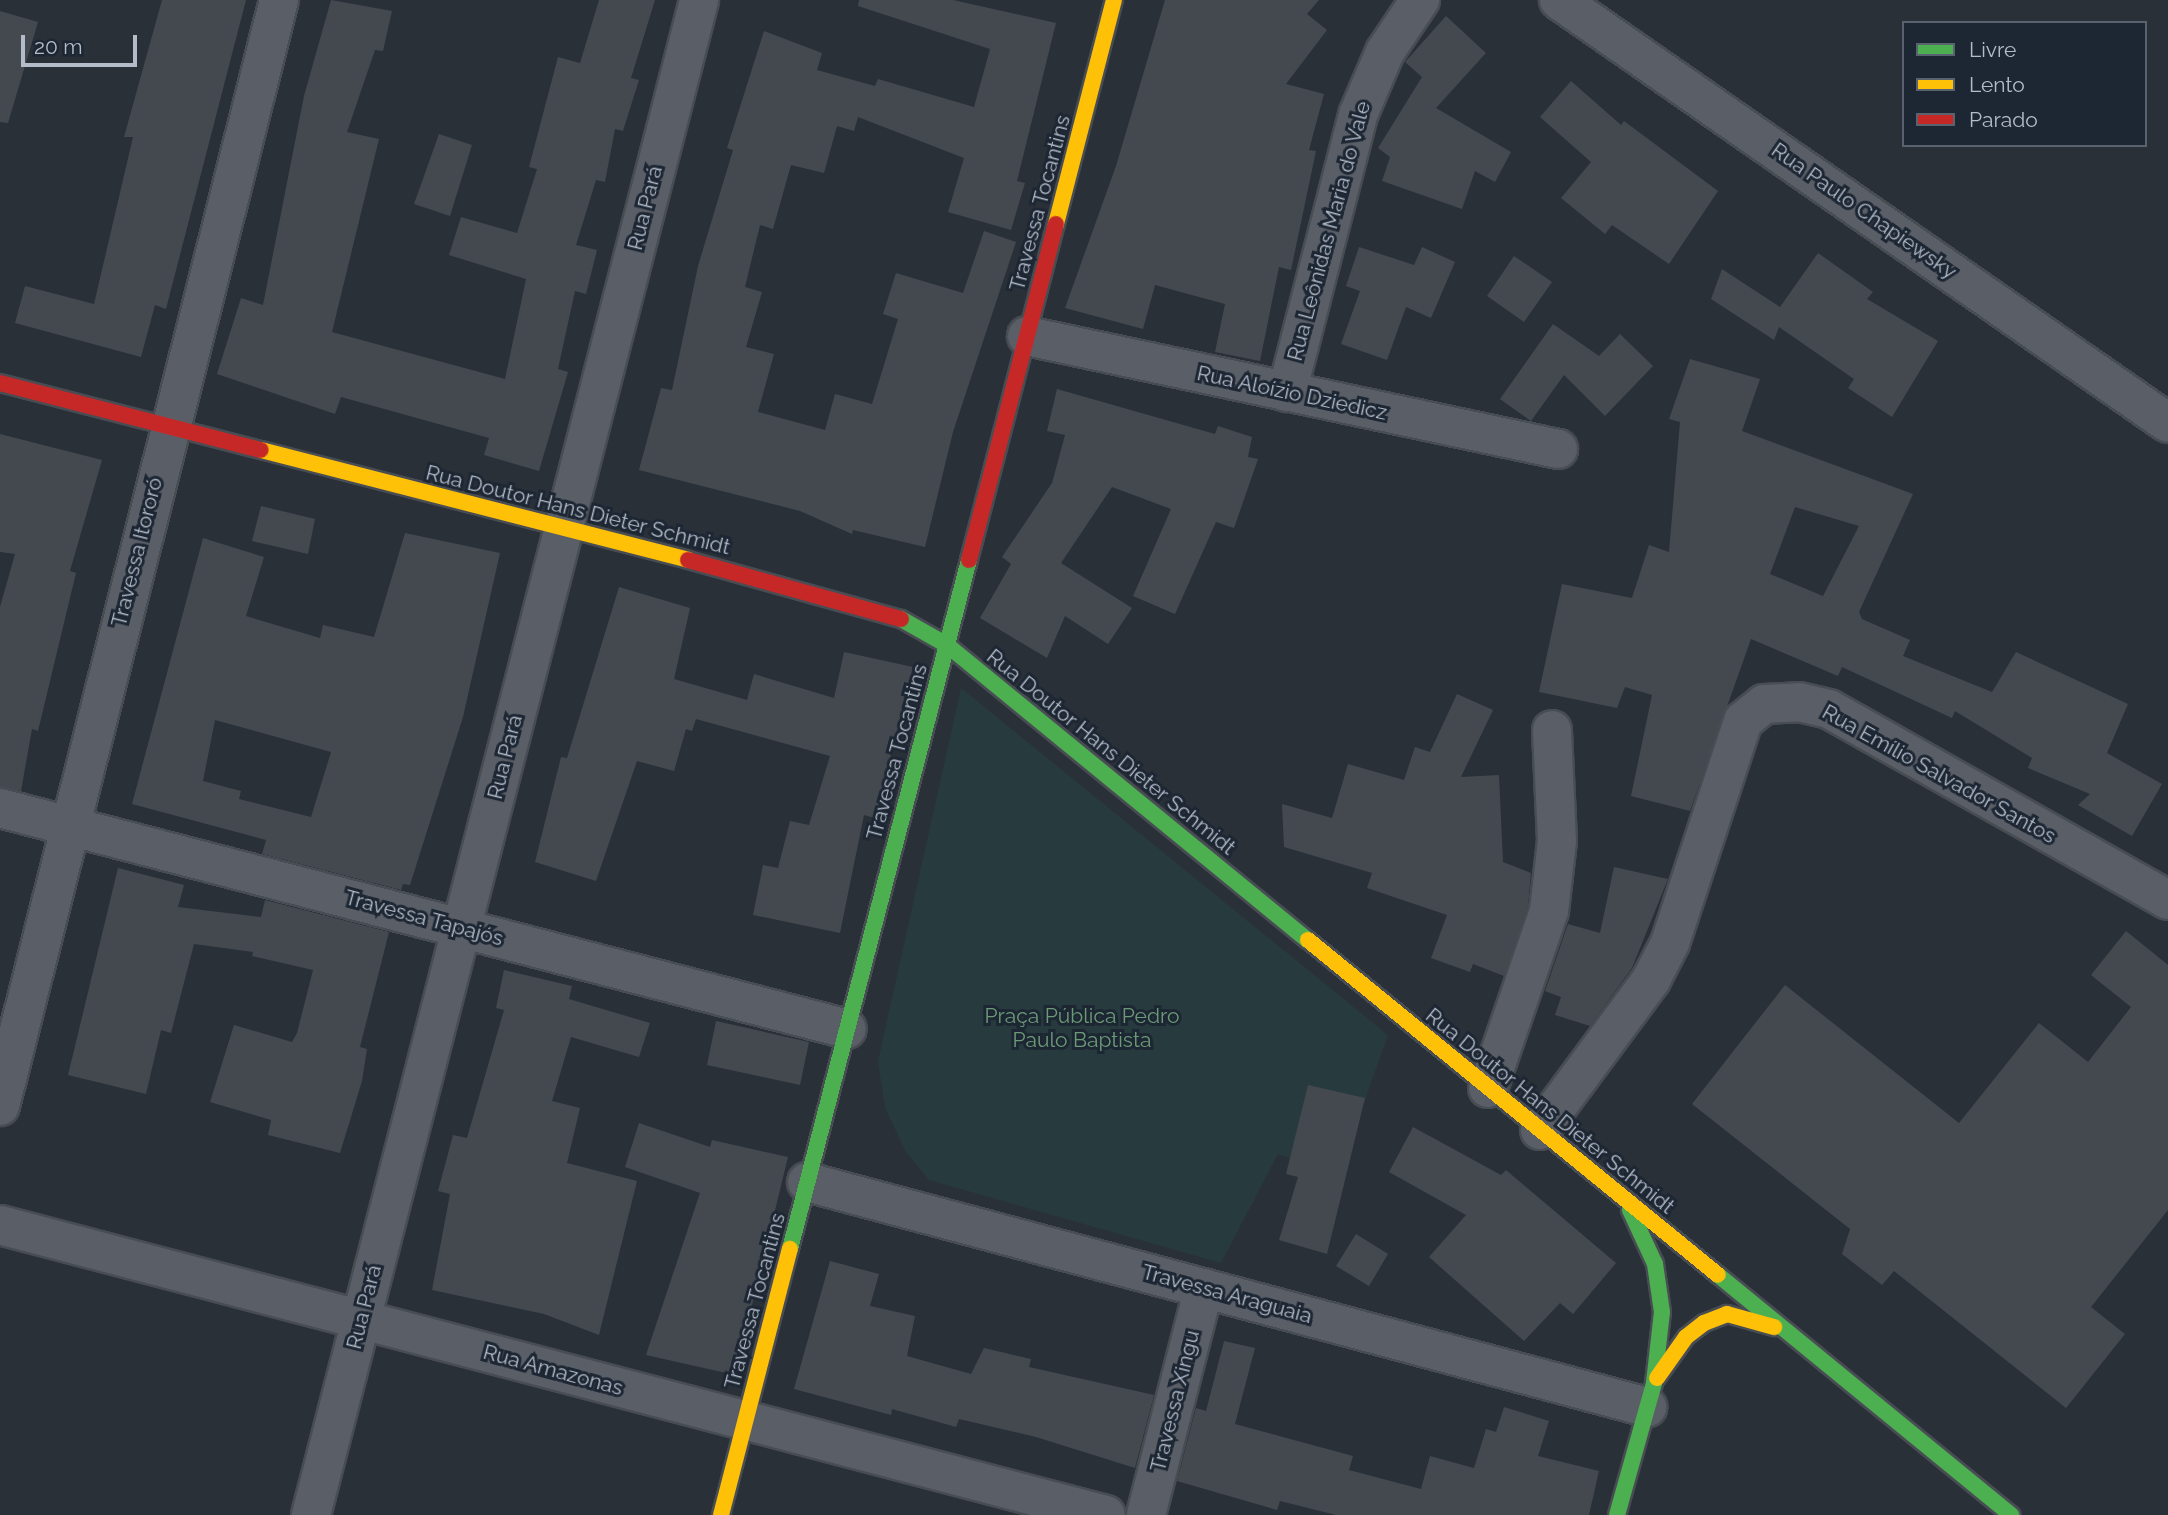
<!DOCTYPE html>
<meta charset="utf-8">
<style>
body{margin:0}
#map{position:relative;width:2168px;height:1515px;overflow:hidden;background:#2a3038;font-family:Raleway,sans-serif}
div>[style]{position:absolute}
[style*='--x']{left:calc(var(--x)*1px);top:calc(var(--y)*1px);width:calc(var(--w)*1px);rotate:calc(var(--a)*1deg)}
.green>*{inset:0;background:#273a3e}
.building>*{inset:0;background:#444950}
.roads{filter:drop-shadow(2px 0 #484c53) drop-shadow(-2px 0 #484c53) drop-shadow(0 2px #484c53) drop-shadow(0 -2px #484c53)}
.street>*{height:38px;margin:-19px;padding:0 19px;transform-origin:19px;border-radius:19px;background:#5a5e66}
.fast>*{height:16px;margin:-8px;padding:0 8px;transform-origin:8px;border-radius:8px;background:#4caf50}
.slow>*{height:16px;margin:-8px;padding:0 8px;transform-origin:8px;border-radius:8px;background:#ffc107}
.jam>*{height:16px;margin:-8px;padding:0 8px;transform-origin:8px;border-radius:8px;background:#c62828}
span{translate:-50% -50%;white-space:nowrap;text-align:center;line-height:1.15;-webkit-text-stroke:6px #1d2633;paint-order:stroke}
.street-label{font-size:21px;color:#b4bcc9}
.park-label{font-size:21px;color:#6b9a76}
.legend{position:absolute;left:1902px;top:21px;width:245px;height:126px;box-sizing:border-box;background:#1d2633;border:2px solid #59626f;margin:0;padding:9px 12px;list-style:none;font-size:21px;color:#b4bcc9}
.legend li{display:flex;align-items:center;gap:14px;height:35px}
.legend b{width:35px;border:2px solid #59626f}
.scale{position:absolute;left:21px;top:35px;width:116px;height:32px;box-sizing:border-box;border:4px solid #b4bcc9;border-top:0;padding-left:9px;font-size:21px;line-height:24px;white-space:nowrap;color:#b4bcc9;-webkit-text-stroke:5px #1d2633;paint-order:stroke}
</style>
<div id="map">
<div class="green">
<div style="clip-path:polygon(961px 688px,1388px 1035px,1339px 1173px,1278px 1154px,1221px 1263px,929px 1180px,906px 1152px,885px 1108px,878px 1061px)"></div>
</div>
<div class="building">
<div style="clip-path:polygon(162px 0,246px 0,166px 309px,155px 305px,141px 357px,15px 323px,25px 286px,94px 304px,133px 137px,124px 137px)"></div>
<div style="clip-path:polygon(331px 0,392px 11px,383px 51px,375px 50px,347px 132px,379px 139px,332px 332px,505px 379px,526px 279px,449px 255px,461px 217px,517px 233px,537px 169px,529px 167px,558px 57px,580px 63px,599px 0,655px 0,631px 78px,639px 80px,623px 131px,615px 129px,605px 182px,596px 180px,576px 245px,597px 250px,586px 294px,575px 291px,558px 369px,568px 372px,539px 471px,484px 455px,489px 438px,341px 397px,335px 414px,217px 374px,241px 298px,263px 305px,304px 96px)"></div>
<div style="clip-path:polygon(859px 0,953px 0,1056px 23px,1017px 181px,1025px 183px,1011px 230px,948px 212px,964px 158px,858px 117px,854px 131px,837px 126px,824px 173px,791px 165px,773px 229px,760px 225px,745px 287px,762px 292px,746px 347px,774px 354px,758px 412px,825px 430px,835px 394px,872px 404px,898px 319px,883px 314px,896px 273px,963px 293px,984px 231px,1016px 242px,953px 432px,925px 547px,853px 530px,852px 534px,800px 511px,639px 470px,661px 388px,672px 390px,698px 266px,733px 150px,727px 148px,764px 31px,822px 53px,817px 70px,875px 86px,878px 79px,974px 107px,990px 49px,858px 6px)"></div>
<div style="clip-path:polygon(1165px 0,1319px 0,1307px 14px,1327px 30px,1286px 84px,1324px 94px,1309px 150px,1316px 151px,1291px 270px,1279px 267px,1260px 361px,1215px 352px,1225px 304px,1155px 285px,1143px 329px,1065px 308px,1116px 166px)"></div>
<div style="clip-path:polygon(0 11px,38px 22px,8px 123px,0 122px)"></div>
<div style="clip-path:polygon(1446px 16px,1486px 53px,1436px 108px,1511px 152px,1495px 182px,1475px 171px,1462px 209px,1382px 181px,1390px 157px,1378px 148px,1422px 77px,1405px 62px)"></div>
<div style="clip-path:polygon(1571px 81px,1621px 125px,1624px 121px,1718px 191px,1669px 264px,1612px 225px,1605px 234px,1561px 198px,1591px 162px,1540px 117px)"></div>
<div style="clip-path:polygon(439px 134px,472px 145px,450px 216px,414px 204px)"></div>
<div style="clip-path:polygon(1359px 247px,1414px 265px,1422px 247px,1455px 262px,1431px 318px,1406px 307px,1387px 360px,1341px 344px,1360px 291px,1346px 286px)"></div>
<div style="clip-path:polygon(1818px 253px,1873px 292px,1867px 299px,1938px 341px,1892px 417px,1848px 388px,1854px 379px,1779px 327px,1774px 340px,1711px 299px,1722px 269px,1780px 307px)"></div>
<div style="clip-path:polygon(1514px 256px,1552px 282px,1524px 322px,1487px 296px)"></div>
<div style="clip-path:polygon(1553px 324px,1599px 356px,1620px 334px,1653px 366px,1605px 416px,1564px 375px,1531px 421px,1500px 399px)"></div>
<div style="clip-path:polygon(evenodd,1690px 359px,1760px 379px,1742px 431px,1913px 494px,1859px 612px,1862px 619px,1910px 640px,1903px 656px,1992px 692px,2016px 652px,2128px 704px,2107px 753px,2162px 784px,2132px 836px,2078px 805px,2090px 794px,2028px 768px,2032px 758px,1955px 711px,1952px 718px,1842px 667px,1838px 676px,1751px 639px,1690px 811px,1631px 796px,1652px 695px,1625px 687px,1617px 708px,1539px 692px,1562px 584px,1632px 598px,1649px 545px,1669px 552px,1680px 422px,1669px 419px,1690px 359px,1795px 507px,1859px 526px,1823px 596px,1770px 574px,1795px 507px)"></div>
<div style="clip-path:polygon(1057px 389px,1215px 434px,1218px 426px,1252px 437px,1248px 457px,1258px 459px,1234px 528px,1216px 522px,1175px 614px,1133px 596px,1171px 509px,1112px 487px,1061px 563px,1132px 608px,1108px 644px,1065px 616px,1047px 658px,980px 618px,1011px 564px,1002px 557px,1052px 483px,1065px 435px,1047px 431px)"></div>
<div style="clip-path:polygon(0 434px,102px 460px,70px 571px,76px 573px,38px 731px,32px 729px,21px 791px,0 787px,0 607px,15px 554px,0 552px)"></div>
<div style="clip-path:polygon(261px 506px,315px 519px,308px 554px,252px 541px)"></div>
<div style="clip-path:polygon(evenodd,405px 533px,500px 553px,463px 717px,410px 885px,403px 884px,401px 890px,262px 854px,266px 840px,132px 804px,203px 538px,264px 557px,246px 616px,320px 638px,323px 625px,374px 637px,405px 533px,215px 720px,331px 752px,311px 817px,239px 799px,241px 791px,203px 781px,215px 720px)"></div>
<div style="clip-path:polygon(619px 587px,690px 608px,674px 679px,747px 700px,754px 674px,834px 698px,844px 652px,913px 667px,875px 818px,864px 815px,840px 933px,753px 915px,763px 865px,778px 868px,790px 821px,809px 825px,830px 756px,696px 719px,692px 731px,686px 729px,674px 771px,637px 761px,596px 881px,535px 862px,561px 757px,567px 758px)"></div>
<div style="clip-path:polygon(1457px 694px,1493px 710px,1461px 777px,1499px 775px,1503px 862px,1531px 873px,1528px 906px,1504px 976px,1473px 964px,1470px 972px,1431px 958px,1447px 915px,1367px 888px,1372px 873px,1284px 847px,1282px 804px,1332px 818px,1348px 764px,1404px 780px,1415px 747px,1430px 752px)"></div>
<div style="clip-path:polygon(1614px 867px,1668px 879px,1632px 968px,1590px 1026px,1555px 1015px,1561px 997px,1545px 991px,1568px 924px,1600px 933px)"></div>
<div style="clip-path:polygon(118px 868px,184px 885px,178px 907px,261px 917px,265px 900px,389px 932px,360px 1047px,367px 1049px,362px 1081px,340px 1153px,268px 1135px,271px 1120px,210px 1102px,234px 1025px,292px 1042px,297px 1033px,313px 970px,252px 956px,253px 952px,194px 944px,171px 1033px,161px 1030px,146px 1094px,68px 1075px)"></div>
<div style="clip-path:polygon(2126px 931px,2168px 965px,2168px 1210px,2091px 1307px,2125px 1334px,2066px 1408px,1894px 1271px,1882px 1285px,1842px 1254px,1850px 1229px,1692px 1104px,1785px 985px,1959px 1123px,2039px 1023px,2088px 1062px,2131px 1007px,2091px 975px)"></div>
<div style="clip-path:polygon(504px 970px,572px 986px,569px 999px,650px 1023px,639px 1057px,571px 1037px,552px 1101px,580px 1108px,567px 1163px,637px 1181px,599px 1335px,544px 1314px,432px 1290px,450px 1194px,438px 1191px,453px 1135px,467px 1138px,504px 1010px,496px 1008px)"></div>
<div style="clip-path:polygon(716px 1021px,809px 1042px,800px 1085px,707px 1065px)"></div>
<div style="clip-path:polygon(1308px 1085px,1365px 1098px,1327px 1254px,1279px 1240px,1298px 1177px,1286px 1174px)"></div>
<div style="clip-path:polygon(639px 1123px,710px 1147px,712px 1140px,788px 1157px,735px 1375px,646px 1355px,700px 1193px,625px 1167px)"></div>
<div style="clip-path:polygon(1413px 1127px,1501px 1175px,1506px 1170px,1616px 1263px,1573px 1314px,1560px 1303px,1524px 1341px,1429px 1257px,1466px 1215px,1389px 1172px)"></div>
<div style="clip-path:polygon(1356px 1234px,1388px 1254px,1369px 1286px,1336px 1266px)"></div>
<div style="clip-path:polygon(830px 1261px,879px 1274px,870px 1306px,915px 1316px,907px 1356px,971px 1374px,984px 1348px,1031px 1359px,1029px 1367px,1154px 1395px,1135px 1468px,1036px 1437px,959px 1419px,956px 1427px,892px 1409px,891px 1415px,794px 1389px)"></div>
<div style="clip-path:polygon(1224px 1341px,1255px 1348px,1235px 1424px,1353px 1456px,1349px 1470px,1421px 1489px,1430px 1456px,1474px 1468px,1486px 1429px,1496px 1432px,1504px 1407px,1549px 1421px,1538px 1456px,1599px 1471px,1589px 1515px,1336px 1515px,1280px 1501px,1277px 1510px,1177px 1481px,1196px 1408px,1206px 1411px)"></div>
</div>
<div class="roads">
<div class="street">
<div style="--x:1559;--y:0;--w:741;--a:34.78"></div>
<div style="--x:1027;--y:336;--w:543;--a:12.01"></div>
<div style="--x:1287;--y:392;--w:286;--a:-75.6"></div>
<div style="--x:1358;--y:115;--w:69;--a:-66.8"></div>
<div style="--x:1385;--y:52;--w:63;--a:-56.1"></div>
<div style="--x:0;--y:808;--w:875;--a:14.62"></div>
<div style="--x:1488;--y:1088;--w:187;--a:-71"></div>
<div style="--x:1549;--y:911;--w:70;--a:-83.5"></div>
<div style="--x:1557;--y:841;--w:111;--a:-92.6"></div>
<div style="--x:0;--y:1106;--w:1141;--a:-75.84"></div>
<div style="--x:1540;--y:1130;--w:187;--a:-53.5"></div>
<div style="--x:1651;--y:980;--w:42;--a:-62.8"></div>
<div style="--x:1670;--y:943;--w:234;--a:-71.8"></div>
<div style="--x:1743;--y:721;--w:27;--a:-39"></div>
<div style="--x:1764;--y:704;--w:35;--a:-3"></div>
<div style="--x:1799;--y:702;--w:31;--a:13"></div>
<div style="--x:1829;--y:709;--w:389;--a:29.4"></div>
<div style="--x:807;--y:1182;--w:870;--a:15"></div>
<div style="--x:0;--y:1225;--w:1143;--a:14.69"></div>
<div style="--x:311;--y:1515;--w:1564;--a:-75.63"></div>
<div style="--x:1146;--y:1515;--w:234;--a:-75.7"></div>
</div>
<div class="fast">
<div style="--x:901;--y:619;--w:53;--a:29.5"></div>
<div style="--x:947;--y:645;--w:466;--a:39.3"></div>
<div style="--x:790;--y:1249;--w:712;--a:-75.44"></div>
<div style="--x:1718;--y:1275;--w:379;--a:39.3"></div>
<div style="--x:1617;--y:1515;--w:137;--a:-74.3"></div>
<div style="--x:1654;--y:1383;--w:71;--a:-83.6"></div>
<div style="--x:1662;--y:1312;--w:49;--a:-98.3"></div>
<div style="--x:1655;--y:1264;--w:60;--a:-114.8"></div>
</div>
<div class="slow">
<div style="--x:1056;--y:224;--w:231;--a:-75.5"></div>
<div style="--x:261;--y:450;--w:441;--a:14.4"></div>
<div style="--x:1308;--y:940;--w:529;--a:39.25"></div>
<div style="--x:1657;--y:1378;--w:50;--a:-54.7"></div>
<div style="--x:1686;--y:1337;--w:23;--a:-38"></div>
<div style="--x:1704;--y:1323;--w:25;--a:-21"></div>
<div style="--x:1727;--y:1314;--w:49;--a:15.5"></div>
<div style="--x:721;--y:1515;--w:275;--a:-75.5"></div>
</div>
<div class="jam">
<div style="--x:0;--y:383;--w:269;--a:14.4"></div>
<div style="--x:688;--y:560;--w:221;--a:15.5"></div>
<div style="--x:969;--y:560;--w:347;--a:-75.5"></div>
</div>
</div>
<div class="street-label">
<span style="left:1040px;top:203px;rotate:-75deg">Travessa Tocantins</span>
<span style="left:645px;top:208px;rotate:-76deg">Rua Pará</span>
<span style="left:1864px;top:211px;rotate:35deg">Rua Paulo Chapiewsky</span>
<span style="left:1329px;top:231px;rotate:-75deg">Rua Leônidas Maria do Vale</span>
<span style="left:1292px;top:393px;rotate:12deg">Rua Aloízio Dziedicz</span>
<span style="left:578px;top:510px;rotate:14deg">Rua Doutor Hans Dieter Schmidt</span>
<span style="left:137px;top:552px;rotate:-76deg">Travessa Itororó</span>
<span style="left:897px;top:752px;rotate:-75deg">Travessa Tocantins</span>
<span style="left:1111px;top:752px;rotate:39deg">Rua Doutor Hans Dieter Schmidt</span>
<span style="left:505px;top:757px;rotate:-76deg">Rua Pará</span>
<span style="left:1939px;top:774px;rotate:29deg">Rua Emílio Salvador Santos</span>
<span style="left:424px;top:918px;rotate:15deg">Travessa Tapajós</span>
<span style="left:1550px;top:1111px;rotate:39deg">Rua Doutor Hans Dieter Schmidt</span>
<span style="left:1227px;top:1294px;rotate:15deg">Travessa Araguaia</span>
<span style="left:755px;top:1301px;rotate:-75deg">Travessa Tocantins</span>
<span style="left:364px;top:1307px;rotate:-76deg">Rua Pará</span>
<span style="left:553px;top:1370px;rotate:15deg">Rua Amazonas</span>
<span style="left:1175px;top:1401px;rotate:-76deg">Travessa Xingu</span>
</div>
<div class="park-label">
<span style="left:1082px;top:1028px">Praça Pública Pedro<br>Paulo Baptista</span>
</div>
<ul class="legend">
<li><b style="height:9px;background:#4caf50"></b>Livre</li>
<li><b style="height:9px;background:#ffc107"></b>Lento</li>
<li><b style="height:9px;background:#c62828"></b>Parado</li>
</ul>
<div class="scale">20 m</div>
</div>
